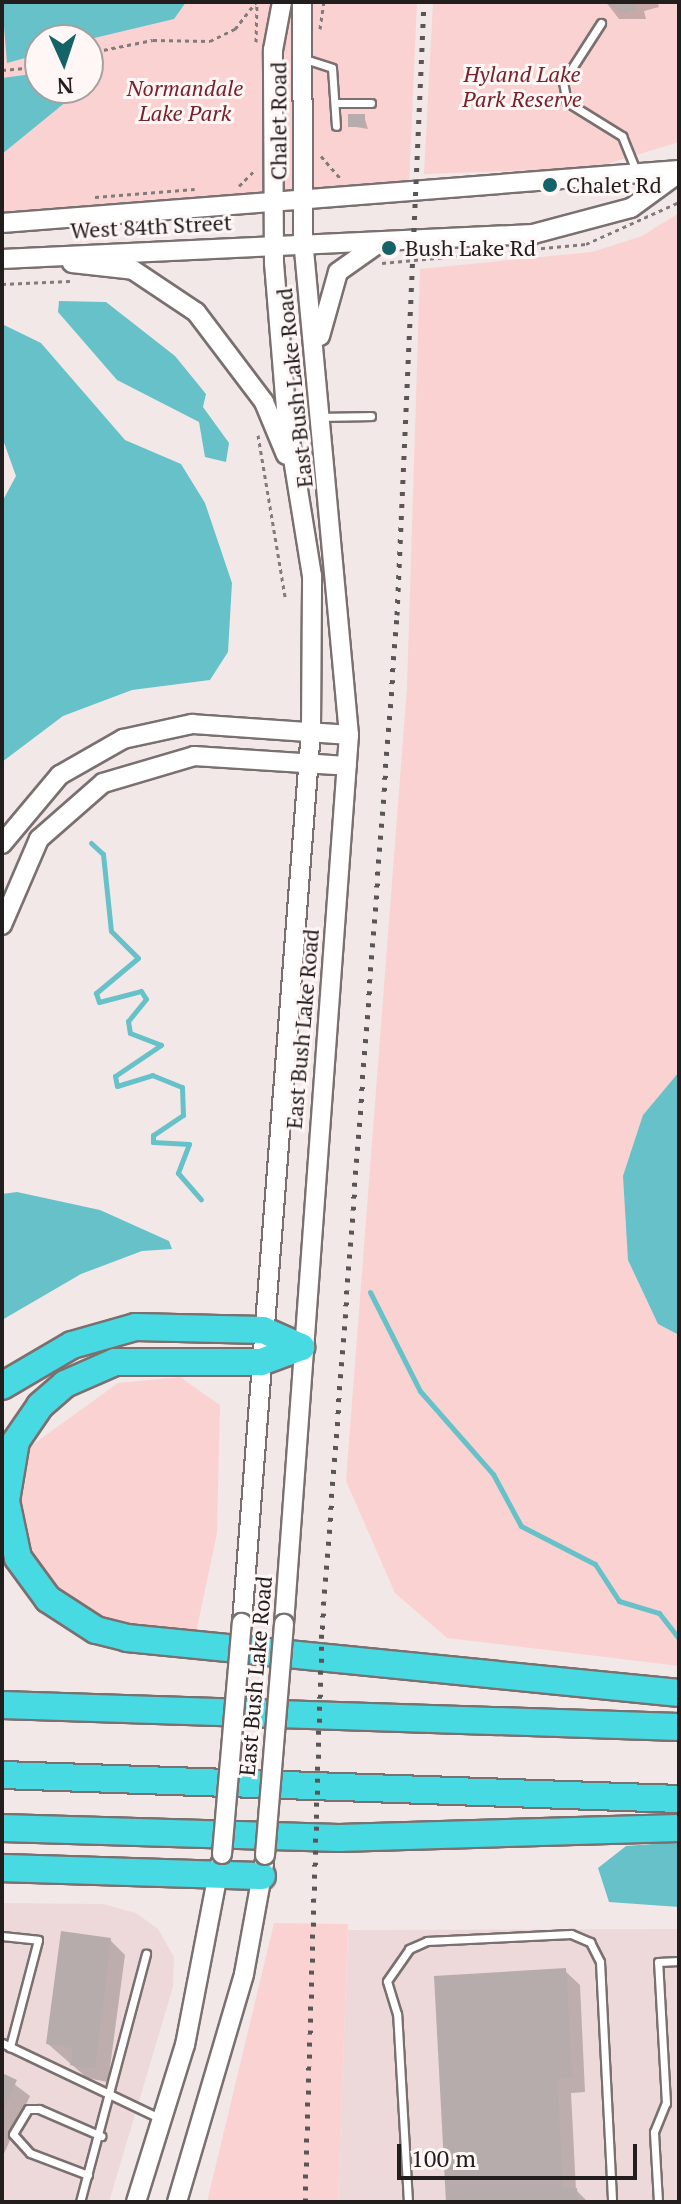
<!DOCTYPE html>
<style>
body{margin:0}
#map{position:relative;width:681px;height:2204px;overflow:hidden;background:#f3e8e8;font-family:"PT Serif",serif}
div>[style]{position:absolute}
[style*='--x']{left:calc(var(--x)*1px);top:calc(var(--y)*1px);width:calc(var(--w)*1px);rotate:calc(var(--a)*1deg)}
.built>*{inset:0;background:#edd9d9}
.green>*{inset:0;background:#fad2d2}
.water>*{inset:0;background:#66c2c8}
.shadow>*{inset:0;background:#0003}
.stream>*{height:5px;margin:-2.5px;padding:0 2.5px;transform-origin:2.5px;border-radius:2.5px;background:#66c2c8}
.building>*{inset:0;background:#b6acac}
.path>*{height:3px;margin-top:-1.5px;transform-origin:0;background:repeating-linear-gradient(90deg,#827b7b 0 4px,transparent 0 8px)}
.roads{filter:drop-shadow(2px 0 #79706f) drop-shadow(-2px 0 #79706f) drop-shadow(0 2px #79706f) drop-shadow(0 -2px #79706f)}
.service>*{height:7px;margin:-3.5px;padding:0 3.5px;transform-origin:3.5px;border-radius:3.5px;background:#fff}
.tertiary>*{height:18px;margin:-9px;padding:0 9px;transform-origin:9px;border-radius:9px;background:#fff}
.motorway>*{height:26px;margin:-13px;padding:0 13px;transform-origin:13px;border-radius:13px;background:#48dae3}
.rail>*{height:5px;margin-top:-2.5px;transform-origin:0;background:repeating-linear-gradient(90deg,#5b5656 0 4px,transparent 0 12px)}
.bridges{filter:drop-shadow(2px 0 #79706f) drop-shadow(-2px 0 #79706f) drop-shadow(0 2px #79706f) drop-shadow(0 -2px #79706f)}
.tertiary-bridge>*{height:18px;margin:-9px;padding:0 9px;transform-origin:9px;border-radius:9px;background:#fff}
.dots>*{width:22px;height:22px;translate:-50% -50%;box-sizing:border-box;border:4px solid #fff6f6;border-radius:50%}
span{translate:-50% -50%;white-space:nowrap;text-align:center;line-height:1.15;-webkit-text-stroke:6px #fff6f6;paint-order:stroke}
.park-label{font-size:22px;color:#77212a;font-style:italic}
.street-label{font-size:22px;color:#221e1e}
.poi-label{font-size:22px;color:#221e1e}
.left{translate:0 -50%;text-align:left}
.frame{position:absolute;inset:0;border:4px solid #221e1e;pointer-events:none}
.north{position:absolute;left:24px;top:24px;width:80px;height:80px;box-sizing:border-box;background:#fff6f6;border:2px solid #a7a0a0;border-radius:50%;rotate:177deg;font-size:22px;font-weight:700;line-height:32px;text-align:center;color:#221e1e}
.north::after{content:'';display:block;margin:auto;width:28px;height:36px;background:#146368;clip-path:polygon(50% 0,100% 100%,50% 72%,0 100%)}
.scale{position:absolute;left:397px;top:2144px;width:240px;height:36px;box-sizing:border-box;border:4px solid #221e1e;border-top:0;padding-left:10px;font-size:24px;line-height:28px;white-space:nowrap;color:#221e1e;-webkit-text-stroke:6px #fff6f6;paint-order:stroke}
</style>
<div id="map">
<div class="built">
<div style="clip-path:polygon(2px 1903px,103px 1904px,136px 1913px,158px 1929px,174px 1957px,173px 1987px,109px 2202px,2px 2202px)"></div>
<div style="clip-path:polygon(679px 1929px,679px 2202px,338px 2202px,348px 1930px)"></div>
</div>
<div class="green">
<div style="clip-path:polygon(evenodd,2px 2px,417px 2px,409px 186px,2px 214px,2px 2px,40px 40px,88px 40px,88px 88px,40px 88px,40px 40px)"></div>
<div style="clip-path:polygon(433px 2px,679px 2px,679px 142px,594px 168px,424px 174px)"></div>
<div style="clip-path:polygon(679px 213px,679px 1072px,643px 1115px,658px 1324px,679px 1335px,679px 1666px,447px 1638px,395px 1593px,346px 1481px,407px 687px,420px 269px,592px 252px,642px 236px)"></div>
<div style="clip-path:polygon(180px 1377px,220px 1405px,217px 1533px,196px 1633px,122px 1628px,44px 1581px,17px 1509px,28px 1448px,118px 1383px)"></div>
<div style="clip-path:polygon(274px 1923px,348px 1924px,338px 2202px,207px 2202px)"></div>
</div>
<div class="water">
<div style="clip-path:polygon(2px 2px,186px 2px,174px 19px,86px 40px,40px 40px,40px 54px,7px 63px)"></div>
<div style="clip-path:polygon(40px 73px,40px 88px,83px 88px,2px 154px,2px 78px)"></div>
<div style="clip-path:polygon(59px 301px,106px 302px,175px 356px,206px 394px,203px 407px,229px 443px,226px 462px,205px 457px,199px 422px,117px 380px,58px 312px)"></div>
<div style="clip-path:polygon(2px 324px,41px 343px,125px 440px,181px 464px,205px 503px,232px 583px,228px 652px,210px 680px,132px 690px,63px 716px,2px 762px,2px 502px,16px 476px,2px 437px)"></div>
<div style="clip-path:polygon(679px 1072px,679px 1335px,658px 1324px,628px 1260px,623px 1176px,643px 1115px)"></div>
<div style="clip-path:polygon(17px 1192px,100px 1210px,169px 1241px,172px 1249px,142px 1251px,81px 1274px,2px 1320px,2px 1194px)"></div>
<div style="clip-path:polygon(679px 1842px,679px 1907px,609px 1902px,598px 1868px,626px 1846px)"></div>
</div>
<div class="shadow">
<div style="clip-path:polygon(606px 2px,657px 2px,659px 7px,644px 11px,646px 19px,619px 19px)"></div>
<div style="clip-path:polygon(364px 116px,368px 129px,350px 126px)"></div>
<div style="clip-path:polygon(110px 1940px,125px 1955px,108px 2082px,87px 2078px,48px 2044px)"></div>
<div style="clip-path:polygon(565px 1971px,580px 1985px,585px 2092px,571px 2093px,576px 2190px,588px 2202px,448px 2202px)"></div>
<div style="clip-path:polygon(2px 2075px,30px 2096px,2px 2158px)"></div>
</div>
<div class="stream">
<div style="--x:91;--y:843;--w:16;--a:43"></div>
<div style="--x:103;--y:854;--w:77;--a:84.1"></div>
<div style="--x:111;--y:931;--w:38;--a:45"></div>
<div style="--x:138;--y:958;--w:55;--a:140.2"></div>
<div style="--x:96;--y:993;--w:9;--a:72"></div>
<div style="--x:99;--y:1002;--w:43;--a:-14.7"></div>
<div style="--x:141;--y:991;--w:9;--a:58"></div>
<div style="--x:146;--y:999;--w:28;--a:129"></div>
<div style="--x:128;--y:1021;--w:12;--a:81"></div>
<div style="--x:130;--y:1033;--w:33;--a:21"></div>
<div style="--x:161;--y:1045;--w:55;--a:146"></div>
<div style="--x:115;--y:1076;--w:10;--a:79"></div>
<div style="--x:117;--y:1086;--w:37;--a:-17"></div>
<div style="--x:152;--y:1075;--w:32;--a:22"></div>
<div style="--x:182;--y:1087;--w:28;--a:88"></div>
<div style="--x:183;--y:1115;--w:36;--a:146"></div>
<div style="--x:153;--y:1135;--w:7;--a:90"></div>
<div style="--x:153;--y:1142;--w:36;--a:3"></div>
<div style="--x:189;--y:1144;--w:31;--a:111"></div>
<div style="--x:178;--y:1173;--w:35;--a:49"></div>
<div style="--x:370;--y:1292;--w:111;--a:63.2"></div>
<div style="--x:420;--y:1391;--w:111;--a:48.7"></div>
<div style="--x:493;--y:1474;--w:59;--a:61.7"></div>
<div style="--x:521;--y:1526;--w:83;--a:27.2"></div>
<div style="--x:595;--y:1564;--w:44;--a:57"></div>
<div style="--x:619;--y:1601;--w:42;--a:16.7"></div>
<div style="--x:659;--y:1613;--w:33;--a:52"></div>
</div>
<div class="building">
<div style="clip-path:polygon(604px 2px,635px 2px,637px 9px,622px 13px)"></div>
<div style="clip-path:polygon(348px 114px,365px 114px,365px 127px,348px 127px)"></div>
<div style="clip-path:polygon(61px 1931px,111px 1938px,95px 2069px,70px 2065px,73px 2048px,46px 2044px)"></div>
<div style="clip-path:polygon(566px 1968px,572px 2078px,557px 2079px,563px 2189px,577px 2188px,578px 2202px,446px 2202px,434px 1976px)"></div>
<div style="clip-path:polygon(2px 2073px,17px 2080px,2px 2113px)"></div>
</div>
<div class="path">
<div style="--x:320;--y:29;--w:27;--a:-82"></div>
<div style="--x:256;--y:42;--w:40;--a:-88.6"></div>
<div style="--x:88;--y:53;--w:66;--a:-11.3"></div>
<div style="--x:153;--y:40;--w:57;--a:1"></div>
<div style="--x:210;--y:41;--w:28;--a:-26"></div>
<div style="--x:235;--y:29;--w:34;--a:-52"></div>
<div style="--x:2;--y:70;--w:38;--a:-5"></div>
<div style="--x:321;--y:156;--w:30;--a:49"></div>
<div style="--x:239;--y:186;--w:24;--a:-45"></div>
<div style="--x:95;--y:197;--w:100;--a:-4.6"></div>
<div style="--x:382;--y:263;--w:205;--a:-5.3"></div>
<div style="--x:586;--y:244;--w:102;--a:-24.3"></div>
<div style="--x:2;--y:284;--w:68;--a:-2.5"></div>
<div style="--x:258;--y:435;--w:164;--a:80.5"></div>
</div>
<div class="roads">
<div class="service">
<div style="--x:601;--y:23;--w:70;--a:122.8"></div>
<div style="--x:563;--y:82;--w:20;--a:79"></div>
<div style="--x:567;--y:102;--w:65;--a:31.7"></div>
<div style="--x:622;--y:136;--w:38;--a:68"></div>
<div style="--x:305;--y:59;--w:28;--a:18"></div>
<div style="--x:332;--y:68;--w:58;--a:86.1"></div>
<div style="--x:336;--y:103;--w:35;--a:0"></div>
<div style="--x:321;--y:417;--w:50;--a:-1.1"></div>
<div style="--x:2;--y:1936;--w:36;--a:6"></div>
<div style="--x:38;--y:1940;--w:111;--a:104.7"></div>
<div style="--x:2;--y:2043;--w:176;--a:25.5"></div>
<div style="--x:88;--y:2175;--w:62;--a:-159.2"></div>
<div style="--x:30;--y:2153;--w:25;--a:-132"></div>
<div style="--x:13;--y:2134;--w:29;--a:-59"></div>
<div style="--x:28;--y:2109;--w:11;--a:0"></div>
<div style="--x:39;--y:2109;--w:68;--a:23.5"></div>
<div style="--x:80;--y:2202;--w:257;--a:-75.1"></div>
<div style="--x:408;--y:2202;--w:188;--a:-93.3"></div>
<div style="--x:397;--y:2014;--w:34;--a:-107"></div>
<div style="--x:387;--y:1981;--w:39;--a:-55"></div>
<div style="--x:409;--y:1949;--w:20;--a:-24"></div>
<div style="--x:427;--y:1941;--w:144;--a:-2.8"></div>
<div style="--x:571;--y:1934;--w:21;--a:23"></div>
<div style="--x:590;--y:1942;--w:22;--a:63"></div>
<div style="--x:600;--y:1962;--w:240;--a:87.1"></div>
<div style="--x:658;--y:2202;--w:70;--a:-93.3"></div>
<div style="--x:654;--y:2132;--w:31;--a:-68"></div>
<div style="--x:666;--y:2103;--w:141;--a:-93.2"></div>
<div style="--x:658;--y:1962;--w:21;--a:-3"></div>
</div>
<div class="tertiary">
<div style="--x:2;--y:223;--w:679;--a:-4.48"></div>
<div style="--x:2;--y:259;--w:532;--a:-2.7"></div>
<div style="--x:533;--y:234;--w:101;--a:-14.9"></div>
<div style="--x:631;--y:208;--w:59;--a:-36.1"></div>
<div style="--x:72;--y:263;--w:61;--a:6.5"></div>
<div style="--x:133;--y:270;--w:76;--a:33.7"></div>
<div style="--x:196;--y:312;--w:113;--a:52.9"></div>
<div style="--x:264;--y:402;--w:57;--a:67.5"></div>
<div style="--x:320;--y:336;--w:66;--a:-74.3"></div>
<div style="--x:338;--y:272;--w:50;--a:-35.3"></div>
<div style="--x:2;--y:844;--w:90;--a:-50"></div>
<div style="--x:60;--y:775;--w:73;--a:-29.7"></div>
<div style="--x:123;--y:739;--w:71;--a:-12.3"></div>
<div style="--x:192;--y:724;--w:157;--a:4"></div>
<div style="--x:2;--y:925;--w:94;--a:-66.7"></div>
<div style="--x:39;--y:839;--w:85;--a:-41.2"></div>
<div style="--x:103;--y:783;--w:95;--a:-16.5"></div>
<div style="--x:194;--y:756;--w:153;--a:3.7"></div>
<div style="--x:242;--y:1623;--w:895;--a:-85.58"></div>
<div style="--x:311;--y:731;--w:155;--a:-89.6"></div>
<div style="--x:312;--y:576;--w:157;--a:-99.2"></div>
<div style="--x:287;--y:421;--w:158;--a:-94.7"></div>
<div style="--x:274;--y:264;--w:214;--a:-90.3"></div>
<div style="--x:273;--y:50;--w:49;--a:-79.4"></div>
<div style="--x:284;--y:1624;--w:891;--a:-85.82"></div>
<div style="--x:349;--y:735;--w:496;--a:-95.3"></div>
<div style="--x:303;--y:241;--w:239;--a:-90.2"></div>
<div style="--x:136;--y:2202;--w:164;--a:-72.7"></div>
<div style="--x:185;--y:2045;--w:184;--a:-79.1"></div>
<div style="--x:177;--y:2202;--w:238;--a:-73.6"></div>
<div style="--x:244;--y:1974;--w:112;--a:-79.7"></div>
</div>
<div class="motorway">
<div style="--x:301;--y:1347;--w:43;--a:159.4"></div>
<div style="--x:261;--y:1362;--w:146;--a:180"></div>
<div style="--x:115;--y:1362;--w:55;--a:156.3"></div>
<div style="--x:65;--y:1384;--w:33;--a:139"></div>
<div style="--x:40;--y:1406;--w:42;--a:124.4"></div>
<div style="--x:16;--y:1441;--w:61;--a:99.5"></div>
<div style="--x:6;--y:1501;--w:58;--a:78.1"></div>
<div style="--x:18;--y:1558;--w:51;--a:53.8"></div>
<div style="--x:48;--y:1599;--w:57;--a:32.9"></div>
<div style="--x:96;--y:1630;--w:32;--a:14"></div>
<div style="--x:127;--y:1638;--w:555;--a:5.69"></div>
<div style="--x:2;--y:1386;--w:81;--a:-30.4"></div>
<div style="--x:72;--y:1345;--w:66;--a:-15.9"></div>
<div style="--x:135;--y:1327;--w:128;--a:1.3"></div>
<div style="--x:263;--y:1330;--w:42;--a:24.1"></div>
<div style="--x:2;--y:1705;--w:677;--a:1.86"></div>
<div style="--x:2;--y:1775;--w:677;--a:2.03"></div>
<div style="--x:2;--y:1828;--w:337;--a:1.7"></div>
<div style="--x:339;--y:1838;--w:340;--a:-1.7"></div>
<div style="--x:2;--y:1868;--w:260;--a:1.8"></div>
</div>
</div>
<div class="rail">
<div style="--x:305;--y:2202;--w:573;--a:-88.3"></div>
<div style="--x:322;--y:1629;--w:1017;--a:-85.77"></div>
<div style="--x:397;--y:615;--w:614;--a:-87.48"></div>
</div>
<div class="bridges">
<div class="tertiary-bridge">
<div style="--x:222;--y:1854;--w:232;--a:-85.1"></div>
<div style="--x:265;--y:1855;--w:232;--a:-85.3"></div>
</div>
</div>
<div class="dots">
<div style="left:550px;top:185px;background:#146368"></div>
<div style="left:389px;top:248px;background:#146368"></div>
</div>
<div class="park-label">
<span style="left:522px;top:86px">Hyland Lake<br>Park Reserve</span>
<span style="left:185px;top:100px">Normandale<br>Lake Park</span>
</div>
<div class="street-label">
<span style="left:278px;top:121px;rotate:-90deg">Chalet Road</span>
<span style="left:151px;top:226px;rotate:-3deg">West 84th Street</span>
<span style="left:294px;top:388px;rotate:-96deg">East Bush Lake Road</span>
<span style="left:302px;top:1029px;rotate:-85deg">East Bush Lake Road</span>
<span style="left:255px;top:1676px;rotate:-85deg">East Bush Lake Road</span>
</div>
<div class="poi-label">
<span class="left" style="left:566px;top:185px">Chalet Rd</span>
<span class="left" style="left:405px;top:248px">Bush Lake Rd</span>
</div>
<div class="frame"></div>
<div class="north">N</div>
<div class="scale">100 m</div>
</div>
